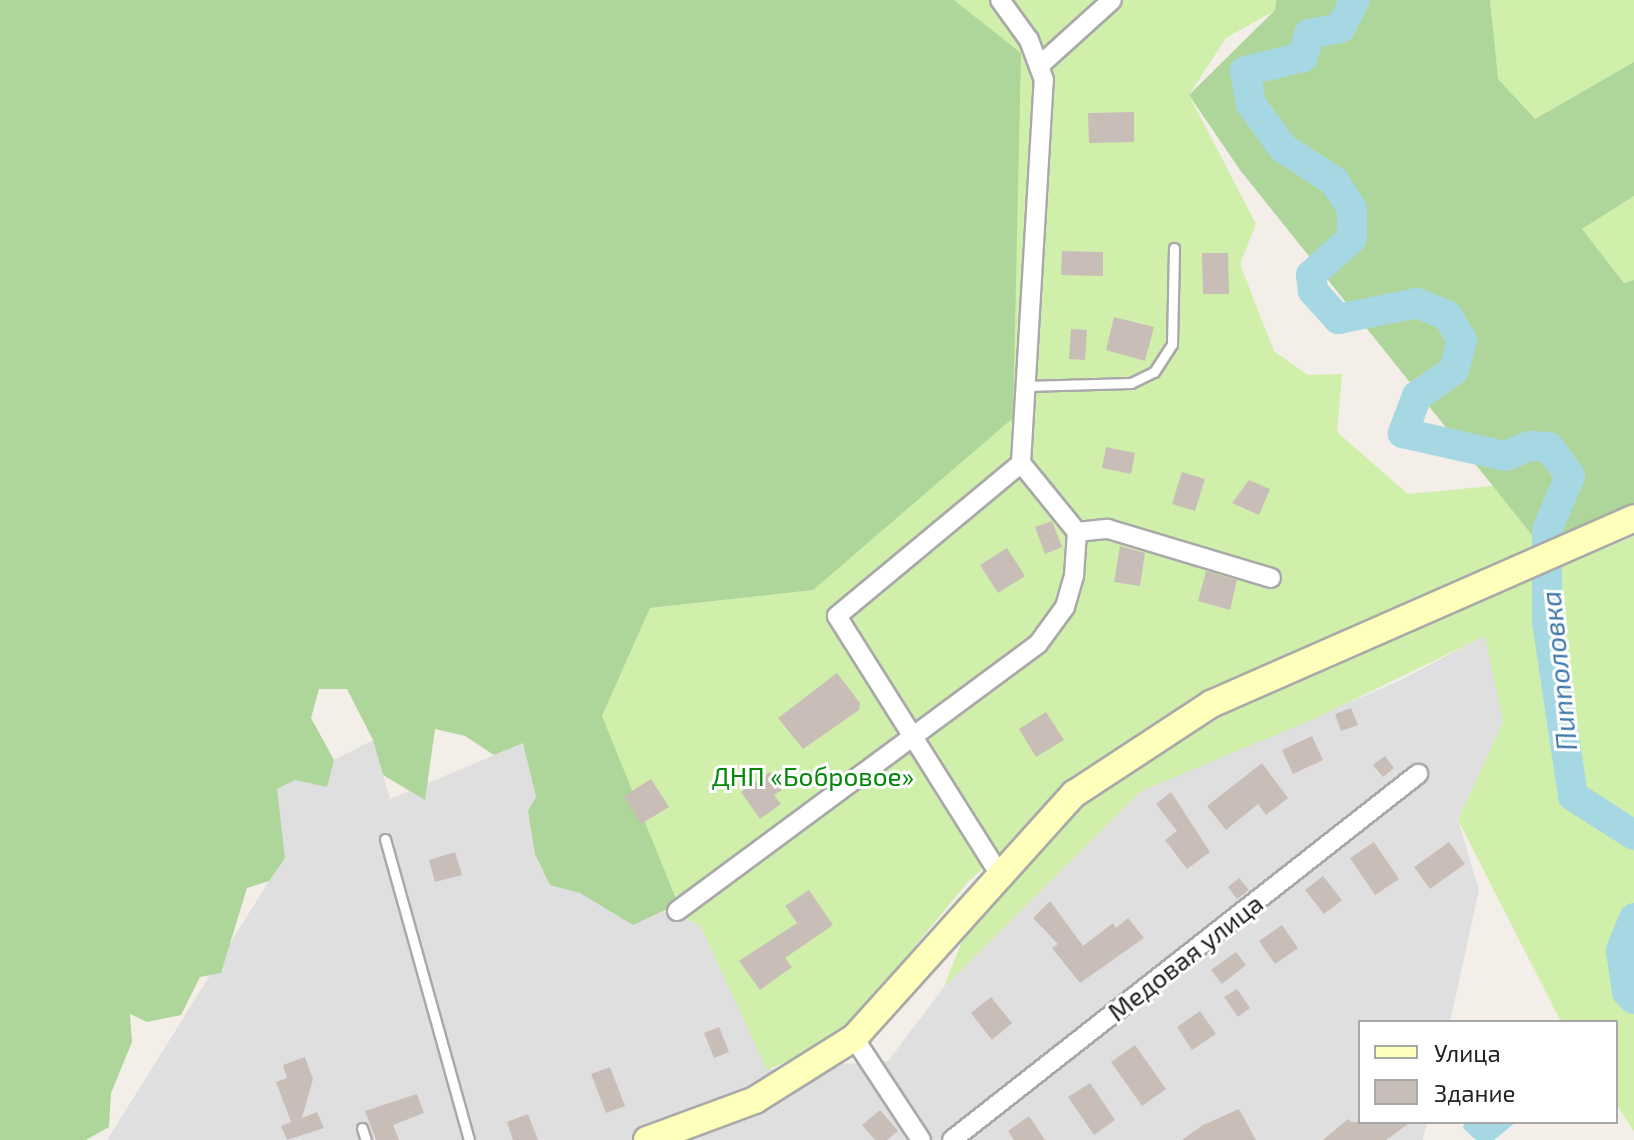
<!DOCTYPE html>
<meta charset="utf-8">
<style>
body{margin:0}
#map{position:relative;width:1634px;height:1140px;overflow:hidden;background:#f3efe8;font-family:"Exo 2",sans-serif}
div>[style]{position:absolute}
[style*='--x']{left:calc(var(--x)*1px);top:calc(var(--y)*1px);width:calc(var(--w)*1px);rotate:calc(var(--a)*1deg)}
.residential>*{inset:0;background:#e0dfdf}
.grass>*{inset:0;background:#d0efab}
.forest>*{inset:0;background:#aed59a}
.water>*{inset:0;background:#a6d8e3}
.river>*{height:30px;margin:-15px;padding:0 15px;transform-origin:15px;border-radius:15px;background:#a6d8e3}
.building>*{inset:0;background:#c8beb7}
.roads{filter:drop-shadow(2px 0 #a9a9a9) drop-shadow(-2px 0 #a9a9a9) drop-shadow(0 2px #a9a9a9) drop-shadow(0 -2px #a9a9a9)}
.lane>*{height:9px;margin:-4.5px;padding:0 4.5px;transform-origin:4.5px;border-radius:4.5px;background:#fff}
.street>*{height:18px;margin:-9px;padding:0 9px;transform-origin:9px;border-radius:9px;background:#fff}
.secondary>*{height:26px;margin:-13px;padding:0 13px;transform-origin:13px;border-radius:13px;background:#feffba}
span{translate:-50% -50%;white-space:nowrap;text-align:center;line-height:1.15;-webkit-text-stroke:6px #fff;paint-order:stroke}
.park-label{font-size:26px;color:#048709}
.street-label{font-size:26px;color:#222}
.water-label{font-size:28px;color:#4079aa;font-style:italic}
.legend{position:absolute;left:1358px;top:1020px;width:260px;height:104px;box-sizing:border-box;background:#fff;border:2px solid #a7a7a7;margin:0;padding:10px 14px;list-style:none;font-size:24px;color:#222}
.legend li{display:flex;align-items:center;gap:16px;height:40px}
.legend b{width:40px;border:2px solid #a7a7a7}
</style>
<div id="map">
<div class="residential">
<div style="clip-path:polygon(1486px 635px,1503px 722px,1458px 820px,1479px 890px,1450px 1022px,1360px 1022px,1360px 1122px,1427px 1122px,1423px 1140px,107px 1140px,269px 881px,277px 789px,373px 740px,390px 799px,523px 743px,553px 868px,700px 925px,767px 1069px,888px 1061px,944px 987px,1141px 791px,1399px 681px)"></div>
</div>
<div class="grass">
<div style="clip-path:polygon(954px 0,1276px 0,1276px 10px,1226px 38px,1189px 95px,1256px 224px,1240px 264px,1274px 351px,1308px 375px,1342px 374px,1337px 432px,1408px 494px,1544px 481px,1540px 545px,1071px 787px,967px 883px,870px 1001px,826px 1044px,767px 1070px,700px 925px,648px 904px,602px 716px,650px 608px,813px 590px,1021px 54px)"></div>
<div style="clip-path:polygon(1490px 0,1634px 0,1634px 62px,1535px 119px,1497px 79px)"></div>
<div style="clip-path:polygon(1634px 196px,1634px 280px,1624px 283px,1582px 229px)"></div>
<div style="clip-path:polygon(1634px 536px,1634px 1131px,1616px 1104px,1616px 1022px,1561px 1022px,1458px 820px,1503px 722px,1485px 636px,1316px 718px,1141px 791px,944px 987px,970px 921px,1082px 799px,1261px 693px)"></div>
</div>
<div class="forest">
<div style="clip-path:polygon(0 0,954px 0,1021px 53px,1013px 418px,813px 590px,650px 608px,602px 716px,678px 904px,633px 925px,580px 893px,550px 885px,535px 854px,528px 811px,536px 797px,523px 743px,494px 755px,465px 736px,435px 729px,425px 800px,383px 775px,373px 740px,347px 689px,319px 689px,311px 718px,334px 760px,327px 787px,295px 780px,277px 789px,285px 858px,269px 881px,247px 888px,221px 973px,200px 977px,181px 1015px,147px 1022px,130px 1014px,132px 1042px,111px 1093px,109px 1127px,86px 1140px,0 1140px)"></div>
<div style="clip-path:polygon(1276px 0,1490px 0,1498px 79px,1535px 119px,1634px 62px,1634px 196px,1582px 229px,1624px 283px,1634px 280px,1634px 504px,1540px 545px,1240px 170px,1189px 95px,1275px 10px)"></div>
</div>
<div class="water">
<div style="clip-path:polygon(1465px 1122px,1516px 1122px,1494px 1140px,1476px 1140px,1463px 1128px)"></div>
</div>
<div class="river">
<div style="--x:1355;--y:0;--w:32;--a:118"></div>
<div style="--x:1340;--y:28;--w:32;--a:169"></div>
<div style="--x:1309;--y:34;--w:24;--a:105"></div>
<div style="--x:1303;--y:57;--w:60;--a:166.4"></div>
<div style="--x:1245;--y:71;--w:34;--a:80"></div>
<div style="--x:1251;--y:104;--w:54;--a:54"></div>
<div style="--x:1283;--y:148;--w:61;--a:32.9"></div>
<div style="--x:1334;--y:181;--w:33;--a:57"></div>
<div style="--x:1352;--y:209;--w:29;--a:90"></div>
<div style="--x:1352;--y:238;--w:55;--a:137.9"></div>
<div style="--x:1311;--y:275;--w:16;--a:83"></div>
<div style="--x:1313;--y:291;--w:38;--a:48"></div>
<div style="--x:1338;--y:319;--w:81;--a:-11.4"></div>
<div style="--x:1417;--y:303;--w:32;--a:22"></div>
<div style="--x:1447;--y:315;--w:29;--a:59"></div>
<div style="--x:1462;--y:340;--w:31;--a:105"></div>
<div style="--x:1454;--y:370;--w:45;--a:144.9"></div>
<div style="--x:1417;--y:396;--w:40;--a:111"></div>
<div style="--x:1403;--y:433;--w:105;--a:12.7"></div>
<div style="--x:1505;--y:456;--w:27;--a:-22"></div>
<div style="--x:1530;--y:446;--w:19;--a:3"></div>
<div style="--x:1549;--y:447;--w:36;--a:54"></div>
<div style="--x:1570;--y:476;--w:59;--a:113.1"></div>
<div style="--x:1547;--y:530;--w:92;--a:90"></div>
<div style="--x:1547;--y:622;--w:176;--a:81.5"></div>
<div style="--x:1573;--y:796;--w:72;--a:32.6"></div>
<div style="--x:1634;--y:918;--w:35;--a:112"></div>
<div style="--x:1621;--y:951;--w:41;--a:81.7"></div>
<div style="--x:1627;--y:992;--w:10;--a:45"></div>
</div>
<div class="building">
<div style="clip-path:polygon(1134px 112px,1134px 142px,1089px 143px,1088px 113px)"></div>
<div style="clip-path:polygon(1062px 251px,1103px 252px,1103px 276px,1061px 275px)"></div>
<div style="clip-path:polygon(1202px 253px,1228px 253px,1229px 294px,1203px 294px)"></div>
<div style="clip-path:polygon(1114px 317px,1154px 327px,1145px 361px,1106px 350px)"></div>
<div style="clip-path:polygon(1071px 329px,1087px 330px,1085px 360px,1069px 359px)"></div>
<div style="clip-path:polygon(1106px 447px,1135px 453px,1131px 474px,1102px 468px)"></div>
<div style="clip-path:polygon(1182px 472px,1205px 479px,1195px 511px,1172px 504px)"></div>
<div style="clip-path:polygon(1249px 480px,1270px 489px,1259px 515px,1232px 503px)"></div>
<div style="clip-path:polygon(1052px 521px,1062px 547px,1045px 554px,1035px 527px)"></div>
<div style="clip-path:polygon(1120px 546px,1145px 553px,1140px 586px,1114px 582px)"></div>
<div style="clip-path:polygon(1007px 548px,1025px 576px,998px 593px,980px 565px)"></div>
<div style="clip-path:polygon(1206px 571px,1237px 580px,1230px 610px,1198px 601px)"></div>
<div style="clip-path:polygon(837px 673px,860px 703px,859px 710px,803px 749px,778px 718px)"></div>
<div style="clip-path:polygon(1351px 708px,1358px 725px,1341px 731px,1335px 714px)"></div>
<div style="clip-path:polygon(1046px 712px,1064px 740px,1036px 757px,1019px 729px)"></div>
<div style="clip-path:polygon(1312px 736px,1323px 760px,1293px 774px,1282px 750px)"></div>
<div style="clip-path:polygon(1385px 756px,1394px 768px,1383px 777px,1373px 765px)"></div>
<div style="clip-path:polygon(1262px 763px,1288px 798px,1266px 815px,1258px 804px,1226px 830px,1207px 806px)"></div>
<div style="clip-path:polygon(770px 772px,782px 790px,774px 795px,781px 804px,760px 819px,741px 792px)"></div>
<div style="clip-path:polygon(651px 779px,669px 807px,641px 824px,624px 796px)"></div>
<div style="clip-path:polygon(1171px 792px,1210px 852px,1187px 869px,1165px 840px,1177px 831px,1156px 804px)"></div>
<div style="clip-path:polygon(1374px 842px,1399px 879px,1375px 895px,1350px 858px)"></div>
<div style="clip-path:polygon(1449px 842px,1465px 864px,1430px 889px,1414px 867px)"></div>
<div style="clip-path:polygon(455px 852px,462px 875px,435px 882px,429px 860px)"></div>
<div style="clip-path:polygon(1323px 876px,1342px 900px,1324px 914px,1305px 890px)"></div>
<div style="clip-path:polygon(1239px 878px,1249px 890px,1237px 899px,1228px 887px)"></div>
<div style="clip-path:polygon(809px 890px,833px 925px,785px 958px,792px 967px,760px 990px,739px 961px,797px 923px,785px 906px)"></div>
<div style="clip-path:polygon(1050px 901px,1083px 946px,1113px 923px,1116px 928px,1128px 918px,1144px 938px,1080px 983px,1052px 948px,1058px 944px,1033px 918px)"></div>
<div style="clip-path:polygon(1282px 925px,1298px 948px,1275px 964px,1259px 941px)"></div>
<div style="clip-path:polygon(1236px 952px,1246px 965px,1222px 984px,1211px 970px)"></div>
<div style="clip-path:polygon(1237px 989px,1250px 1008px,1238px 1017px,1224px 997px)"></div>
<div style="clip-path:polygon(991px 997px,1012px 1023px,992px 1040px,971px 1013px)"></div>
<div style="clip-path:polygon(1200px 1011px,1216px 1034px,1192px 1050px,1177px 1027px)"></div>
<div style="clip-path:polygon(719px 1027px,729px 1052px,714px 1058px,704px 1033px)"></div>
<div style="clip-path:polygon(1135px 1045px,1166px 1089px,1142px 1106px,1111px 1062px)"></div>
<div style="clip-path:polygon(305px 1057px,313px 1079px,302px 1118px,317px 1112px,324px 1128px,287px 1140px,281px 1126px,291px 1122px,276px 1082px,287px 1078px,283px 1065px)"></div>
<div style="clip-path:polygon(610px 1067px,625px 1106px,606px 1113px,591px 1074px)"></div>
<div style="clip-path:polygon(1090px 1083px,1115px 1120px,1094px 1135px,1068px 1097px)"></div>
<div style="clip-path:polygon(417px 1094px,424px 1113px,393px 1125px,399px 1140px,376px 1140px,365px 1111px)"></div>
<div style="clip-path:polygon(1239px 1109px,1256px 1140px,1182px 1140px,1203px 1125px)"></div>
<div style="clip-path:polygon(880px 1110px,898px 1131px,887px 1140px,875px 1140px,862px 1125px)"></div>
<div style="clip-path:polygon(528px 1114px,538px 1140px,513px 1140px,507px 1122px)"></div>
<div style="clip-path:polygon(1029px 1116px,1045px 1140px,1014px 1140px,1008px 1131px)"></div>
<div style="clip-path:polygon(1348px 1119px,1351px 1122px,1411px 1122px,1386px 1140px,1323px 1140px)"></div>
</div>
<div class="roads">
<div class="lane">
<div style="--x:1026;--y:386;--w:105;--a:-1.6"></div>
<div style="--x:1131;--y:383;--w:25;--a:-26"></div>
<div style="--x:1154;--y:372;--w:33;--a:-57"></div>
<div style="--x:1172;--y:344;--w:96;--a:-88.8"></div>
<div style="--x:385;--y:839;--w:313;--a:74.4"></div>
<div style="--x:362;--y:1128;--w:13;--a:72"></div>
</div>
<div class="street">
<div style="--x:1039;--y:66;--w:98;--a:-42.1"></div>
<div style="--x:1077;--y:532;--w:31;--a:-6"></div>
<div style="--x:1108;--y:529;--w:170;--a:16.7"></div>
<div style="--x:1000;--y:875;--w:306;--a:-122.2"></div>
<div style="--x:837;--y:616;--w:239;--a:-39.7"></div>
<div style="--x:677;--y:911;--w:449;--a:-36.5"></div>
<div style="--x:1038;--y:644;--w:46;--a:-53.9"></div>
<div style="--x:1065;--y:607;--w:32;--a:-74"></div>
<div style="--x:1074;--y:576;--w:44;--a:-86.1"></div>
<div style="--x:1077;--y:532;--w:89;--a:-129.1"></div>
<div style="--x:1021;--y:463;--w:384;--a:-86.6"></div>
<div style="--x:1044;--y:80;--w:43;--a:-110.6"></div>
<div style="--x:1029;--y:40;--w:49;--a:-125.9"></div>
<div style="--x:854;--y:1038;--w:122;--a:56.7"></div>
<div style="--x:952;--y:1140;--w:593;--a:-38.15"></div>
</div>
<div class="secondary">
<div style="--x:647;--y:1140;--w:115;--a:-20.3"></div>
<div style="--x:755;--y:1100;--w:117;--a:-32.1"></div>
<div style="--x:854;--y:1038;--w:329;--a:-48"></div>
<div style="--x:1074;--y:794;--w:164;--a:-33.3"></div>
<div style="--x:1211;--y:704;--w:462;--a:-23.7"></div>
</div>
</div>
<div class="park-label">
<span style="left:813px;top:776px">ДНП «Бобровое»</span>
</div>
<div class="street-label">
<span style="left:1185px;top:957px;rotate:-38deg">Медовая улица</span>
</div>
<div class="water-label">
<span style="left:1558px;top:671px;rotate:-96deg">Пипполовка</span>
</div>
<ul class="legend">
<li><b style="height:10px;background:#feffba"></b>Улица</li>
<li><b style="height:22px;background:#c8beb7"></b>Здание</li>
</ul>
</div>
